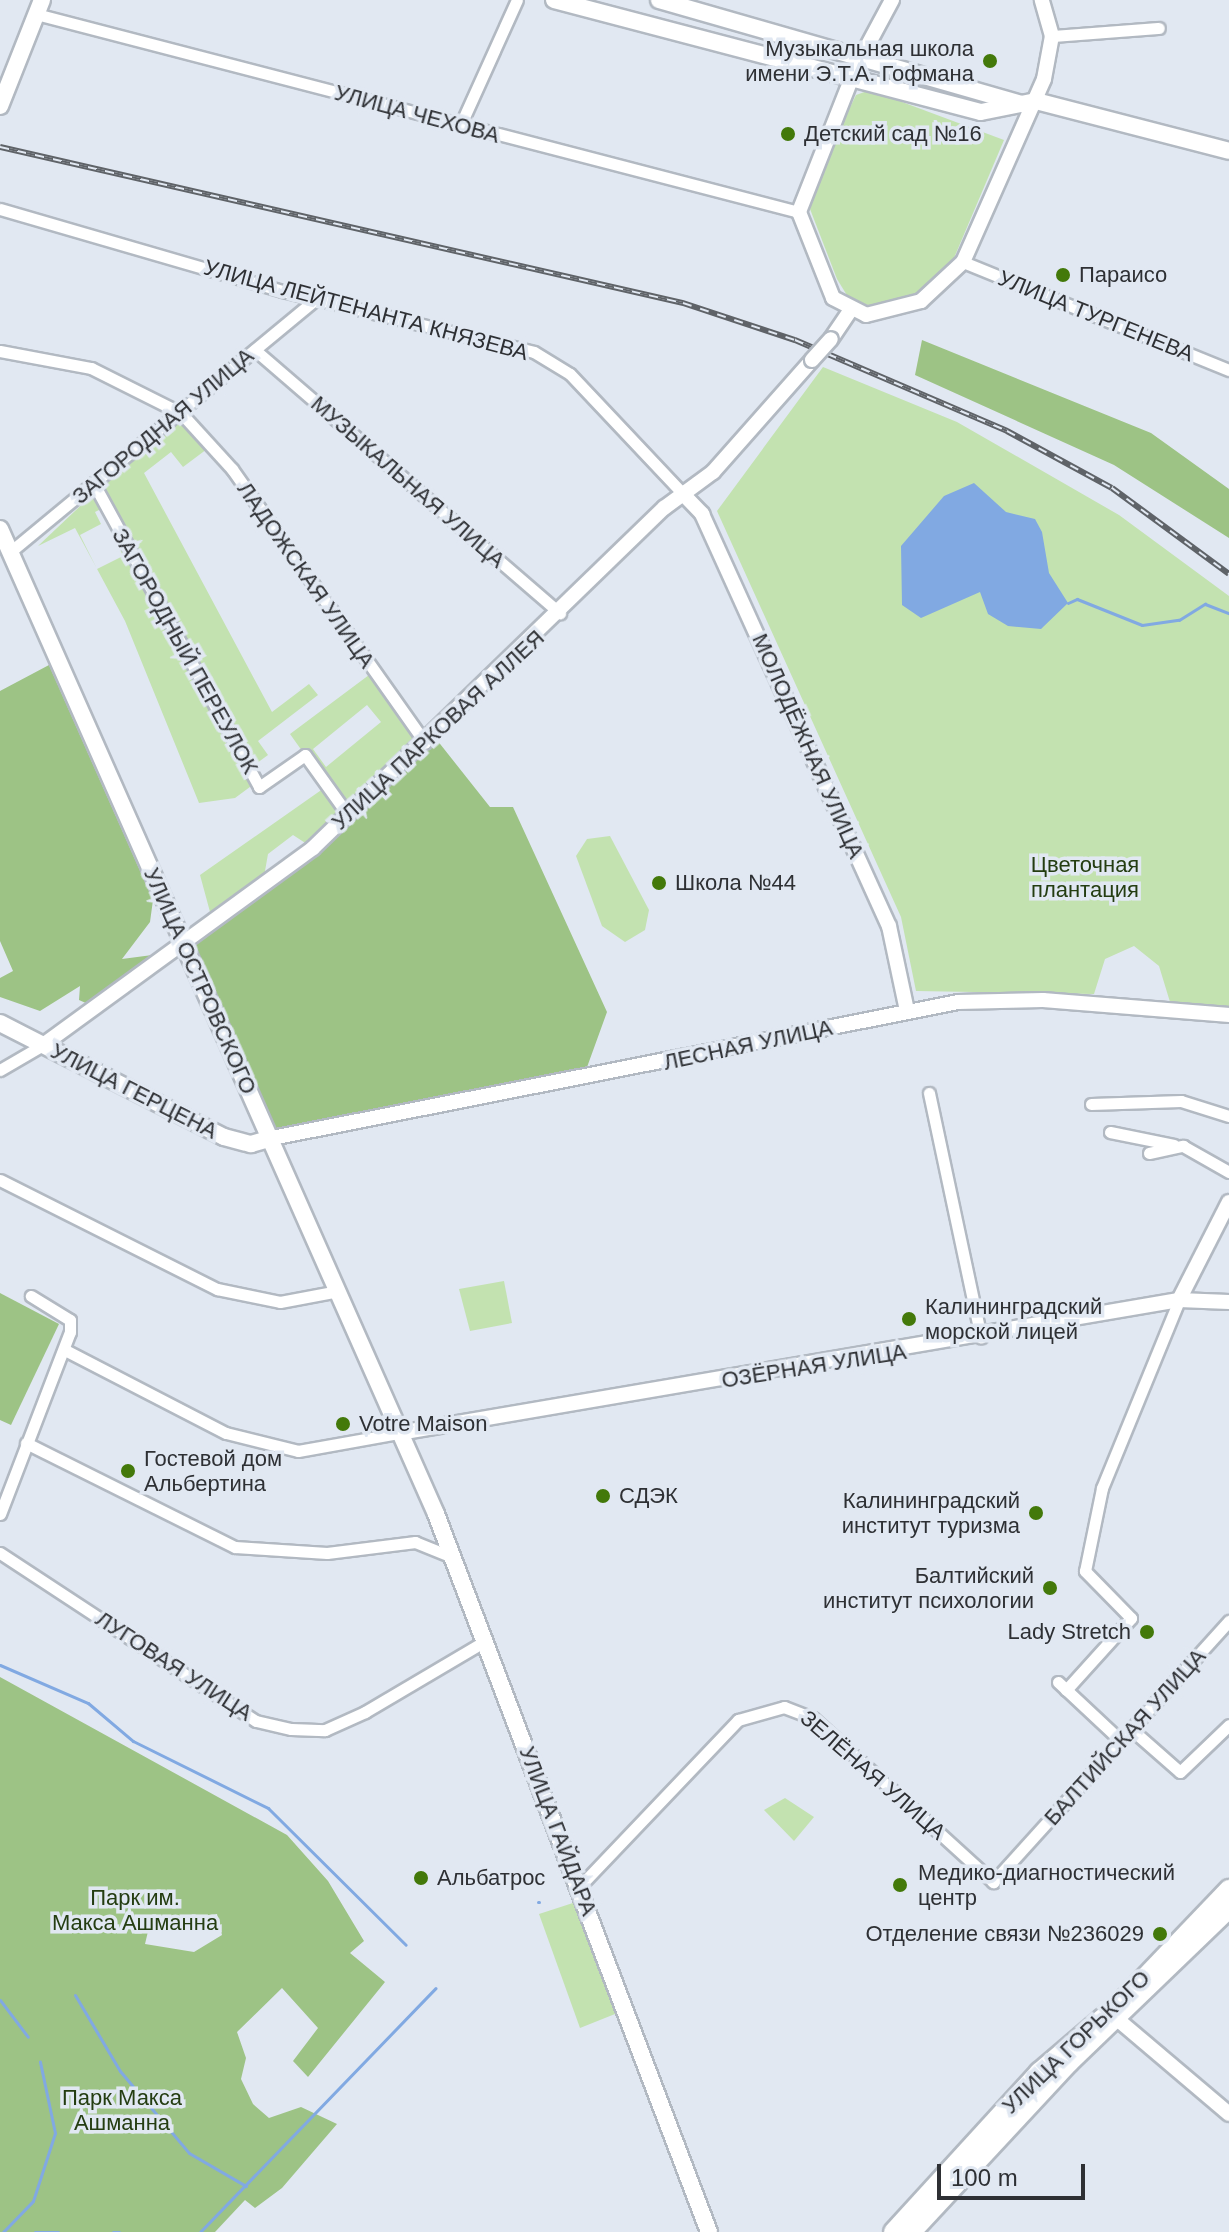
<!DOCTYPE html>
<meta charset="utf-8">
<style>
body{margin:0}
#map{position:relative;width:1229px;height:2232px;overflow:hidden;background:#e1e8f2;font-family:Arial,sans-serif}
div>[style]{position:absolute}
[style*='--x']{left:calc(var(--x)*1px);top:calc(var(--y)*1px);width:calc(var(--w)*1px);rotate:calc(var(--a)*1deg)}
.green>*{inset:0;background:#c3e2b0}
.forest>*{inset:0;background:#9dc385}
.water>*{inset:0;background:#81a9e2}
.stream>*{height:3px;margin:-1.5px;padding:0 1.5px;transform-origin:1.5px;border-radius:1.5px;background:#81a9e2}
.roads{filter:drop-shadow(2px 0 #b2b9c2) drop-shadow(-2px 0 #b2b9c2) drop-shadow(0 2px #b2b9c2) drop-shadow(0 -2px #b2b9c2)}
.minor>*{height:11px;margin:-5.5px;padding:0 5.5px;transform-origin:5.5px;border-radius:5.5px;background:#fff}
.tertiary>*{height:14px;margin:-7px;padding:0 7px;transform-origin:7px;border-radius:7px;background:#fff}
.secondary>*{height:16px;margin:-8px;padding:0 8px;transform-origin:8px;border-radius:8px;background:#fff}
.primary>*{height:18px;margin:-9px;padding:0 9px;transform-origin:9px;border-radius:9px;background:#fff}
.rail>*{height:6px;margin-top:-3px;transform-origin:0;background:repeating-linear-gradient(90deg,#e1e8f2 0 9px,#5f6368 0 18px);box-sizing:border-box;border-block:2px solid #5f6368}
.bridges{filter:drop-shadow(2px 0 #b2b9c2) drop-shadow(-2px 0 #b2b9c2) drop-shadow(0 2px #b2b9c2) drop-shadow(0 -2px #b2b9c2)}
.tertiary-bridge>*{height:14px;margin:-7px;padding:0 7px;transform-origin:7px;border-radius:7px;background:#fff}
.dots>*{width:22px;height:22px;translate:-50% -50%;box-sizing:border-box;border:4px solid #e1e8f2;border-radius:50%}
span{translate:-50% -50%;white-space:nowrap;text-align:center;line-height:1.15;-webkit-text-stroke:7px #e1e8f2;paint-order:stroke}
.poi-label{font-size:22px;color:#2e3034}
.right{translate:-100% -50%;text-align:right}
.left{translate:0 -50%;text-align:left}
.street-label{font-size:22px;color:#2e3034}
.park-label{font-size:22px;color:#243d11}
.scale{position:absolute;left:937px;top:2164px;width:148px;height:36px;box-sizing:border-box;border:4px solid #2e3034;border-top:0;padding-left:10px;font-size:24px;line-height:28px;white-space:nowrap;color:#2e3034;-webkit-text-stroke:6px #e1e8f2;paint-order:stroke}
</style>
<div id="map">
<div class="green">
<div style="clip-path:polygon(870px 90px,1004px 140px,954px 258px,918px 294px,870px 306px,848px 297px,837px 279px,810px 209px,816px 178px,856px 95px)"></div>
<div style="clip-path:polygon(823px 367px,957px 422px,1119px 515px,1229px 596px,1229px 1007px,1170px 1002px,1159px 966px,1134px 946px,1105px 959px,1094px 994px,916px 991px,901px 917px,717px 511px)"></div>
<div style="clip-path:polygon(178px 422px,207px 449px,183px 467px,171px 452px,144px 473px,272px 712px,309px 684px,318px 695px,258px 741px,268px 755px,253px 766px,105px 491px,106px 480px)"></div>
<div style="clip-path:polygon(evenodd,94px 493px,254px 784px,235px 798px,199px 803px,125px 621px,75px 528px,38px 546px,94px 493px,101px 509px,123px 556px,97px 569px,80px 535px,101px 524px,95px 512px,101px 509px)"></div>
<div style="clip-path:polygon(evenodd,373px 672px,425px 743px,313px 848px,293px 835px,268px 854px,262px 888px,213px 923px,200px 875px,327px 786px,290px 734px,373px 672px,367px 705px,381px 722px,326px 767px,313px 749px,367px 705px)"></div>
<div style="clip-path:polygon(610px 836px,649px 910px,645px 930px,625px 942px,602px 926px,576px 856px,587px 839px)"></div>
<div style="clip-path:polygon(504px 1281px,512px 1323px,470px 1331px,459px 1289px)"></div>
<div style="clip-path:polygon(785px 1798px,814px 1817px,794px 1841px,764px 1810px)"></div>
<div style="clip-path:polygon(576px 1902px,620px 2012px,580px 2028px,539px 1914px)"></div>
</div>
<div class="forest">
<div style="clip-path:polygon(922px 340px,1151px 433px,1229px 489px,1229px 538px,1114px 465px,915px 375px)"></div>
<div style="clip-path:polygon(49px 665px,153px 900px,150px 922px,122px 959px,160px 954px,88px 1004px,79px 1000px,80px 986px,40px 1011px,0 997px,0 978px,13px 971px,0 941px,0 691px)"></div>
<div style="clip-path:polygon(433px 735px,490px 807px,513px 807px,607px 1012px,582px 1081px,272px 1138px,191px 940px,292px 866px)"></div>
<div style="clip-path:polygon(0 1293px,59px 1324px,11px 1425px,0 1420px)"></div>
<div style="clip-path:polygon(evenodd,0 1677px,287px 1835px,328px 1881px,364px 1941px,350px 1953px,385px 1982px,308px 2077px,293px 2061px,318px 2028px,282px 1988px,237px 2032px,246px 2058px,241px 2079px,253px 2104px,269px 2118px,301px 2107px,337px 2124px,282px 2188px,255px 2208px,245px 2200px,215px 2232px,0 2232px,0 1677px,217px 1914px,222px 1935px,194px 1952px,145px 1944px,150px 1923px,217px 1914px)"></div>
</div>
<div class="water">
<div style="clip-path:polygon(974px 483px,1006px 512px,1035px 519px,1042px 532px,1049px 573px,1068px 603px,1041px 629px,1008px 626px,988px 614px,980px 592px,921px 618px,902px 605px,901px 546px,944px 496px)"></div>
</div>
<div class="stream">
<div style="--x:1068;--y:603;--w:10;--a:-24"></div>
<div style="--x:1077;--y:599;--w:70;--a:21.8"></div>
<div style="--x:1142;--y:625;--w:37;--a:-8"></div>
<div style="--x:1179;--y:620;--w:31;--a:-32"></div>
<div style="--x:1205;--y:604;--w:26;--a:21"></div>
<div style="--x:870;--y:1362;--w:2;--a:0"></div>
<div style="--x:0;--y:1665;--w:96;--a:23.4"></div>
<div style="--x:88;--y:1703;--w:59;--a:40.2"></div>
<div style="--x:133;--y:1741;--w:151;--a:26.4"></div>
<div style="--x:268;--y:1808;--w:194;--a:44.8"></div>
<div style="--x:538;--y:1902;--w:1;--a:0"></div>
<div style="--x:75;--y:1995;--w:88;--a:59.4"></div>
<div style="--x:120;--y:2071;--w:107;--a:49.9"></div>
<div style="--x:189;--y:2153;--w:66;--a:30.1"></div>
<div style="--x:0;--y:2000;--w:46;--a:52.9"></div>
<div style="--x:3;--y:2232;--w:43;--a:-45.9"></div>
<div style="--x:33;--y:2201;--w:71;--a:-72.1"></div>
<div style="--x:55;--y:2133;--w:73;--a:-101.9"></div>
<div style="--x:35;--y:2232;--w:23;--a:0"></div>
<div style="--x:113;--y:2232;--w:6;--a:0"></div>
<div style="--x:200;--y:2232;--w:339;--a:-46"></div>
</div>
<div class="roads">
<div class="minor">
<div style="--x:36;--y:14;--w:788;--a:14.55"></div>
<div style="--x:1052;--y:36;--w:107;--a:-4.3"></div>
<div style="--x:460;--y:126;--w:138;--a:-65.7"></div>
<div style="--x:0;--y:209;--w:294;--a:16.2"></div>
<div style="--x:282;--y:291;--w:259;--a:13.6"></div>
<div style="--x:534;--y:352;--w:42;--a:31.4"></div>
<div style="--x:570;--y:374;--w:165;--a:46.7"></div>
<div style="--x:963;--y:262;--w:287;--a:22.1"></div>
<div style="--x:255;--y:350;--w:403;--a:40.8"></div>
<div style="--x:0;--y:351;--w:93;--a:10.6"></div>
<div style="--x:91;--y:368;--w:101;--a:26.6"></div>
<div style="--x:181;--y:413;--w:76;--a:47.7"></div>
<div style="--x:232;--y:469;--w:335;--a:54.8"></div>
<div style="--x:94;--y:484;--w:345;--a:61.4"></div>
<div style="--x:259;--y:787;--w:56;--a:-34.8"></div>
<div style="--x:305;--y:755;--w:74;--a:54.4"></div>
<div style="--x:10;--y:552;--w:397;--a:-39.6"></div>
<div style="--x:0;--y:1070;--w:50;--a:-30.2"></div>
<div style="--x:929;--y:1093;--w:250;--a:78"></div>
<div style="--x:1091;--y:1104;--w:90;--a:-1.9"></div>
<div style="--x:1181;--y:1101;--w:50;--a:17.4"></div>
<div style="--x:1110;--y:1132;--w:65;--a:11.5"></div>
<div style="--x:1149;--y:1153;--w:35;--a:-12"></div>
<div style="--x:1183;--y:1146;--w:53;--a:29.5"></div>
<div style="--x:0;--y:1180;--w:243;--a:26.7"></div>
<div style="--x:217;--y:1289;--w:64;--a:11.7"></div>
<div style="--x:280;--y:1302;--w:54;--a:-10.7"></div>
<div style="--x:65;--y:1350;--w:181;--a:27.3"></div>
<div style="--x:226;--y:1433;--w:74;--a:14"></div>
<div style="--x:298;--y:1451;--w:103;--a:-10.1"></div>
<div style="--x:26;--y:1443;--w:233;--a:26.5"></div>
<div style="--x:235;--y:1547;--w:92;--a:3.7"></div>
<div style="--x:327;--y:1553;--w:89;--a:-7.1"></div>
<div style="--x:415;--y:1542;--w:40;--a:22"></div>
<div style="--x:0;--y:1514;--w:195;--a:-69"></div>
<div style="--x:70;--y:1332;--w:12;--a:-90"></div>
<div style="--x:70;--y:1320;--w:46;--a:-148.4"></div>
<div style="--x:0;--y:1553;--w:306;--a:33.3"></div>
<div style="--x:256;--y:1721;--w:36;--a:13"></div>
<div style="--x:291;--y:1729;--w:34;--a:2"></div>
<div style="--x:325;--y:1730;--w:44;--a:-24.2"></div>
<div style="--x:365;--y:1712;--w:139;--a:-30.6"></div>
<div style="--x:1058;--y:1682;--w:86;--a:43.1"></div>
<div style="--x:1066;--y:1690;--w:97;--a:-47.9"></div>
<div style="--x:1131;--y:1618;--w:66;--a:-134.4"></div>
<div style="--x:1085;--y:1571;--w:85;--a:-78.4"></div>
<div style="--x:1102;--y:1488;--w:203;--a:-67.7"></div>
<div style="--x:1131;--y:1729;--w:65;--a:41.3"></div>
<div style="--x:1180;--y:1772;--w:68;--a:-43.8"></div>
<div style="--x:579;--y:1887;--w:231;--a:-46.4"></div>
<div style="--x:738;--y:1720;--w:48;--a:-15.8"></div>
<div style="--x:784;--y:1707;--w:31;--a:21"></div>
<div style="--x:813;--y:1718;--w:244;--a:42.3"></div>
<div style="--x:993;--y:1882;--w:352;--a:-47.9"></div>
</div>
<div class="tertiary">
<div style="--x:892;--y:0;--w:76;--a:118.2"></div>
<div style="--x:856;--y:67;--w:156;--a:111.5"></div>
<div style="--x:799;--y:212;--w:92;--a:68.4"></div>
<div style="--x:833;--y:298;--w:37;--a:27"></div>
<div style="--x:866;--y:315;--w:57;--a:-14.3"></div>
<div style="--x:921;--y:301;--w:57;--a:-42.9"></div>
<div style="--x:963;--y:262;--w:200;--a:-66.1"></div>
<div style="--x:1044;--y:79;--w:44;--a:-79.5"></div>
<div style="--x:1052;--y:36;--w:37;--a:-106"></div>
<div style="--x:831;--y:339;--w:34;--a:-56"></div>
<div style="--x:683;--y:494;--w:28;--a:46"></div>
<div style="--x:702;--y:514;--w:452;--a:65.6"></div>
<div style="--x:889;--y:926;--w:87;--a:78"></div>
<div style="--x:43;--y:1045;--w:334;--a:-36.1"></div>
<div style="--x:313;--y:848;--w:489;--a:-44.1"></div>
<div style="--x:664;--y:508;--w:61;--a:-36.3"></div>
<div style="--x:713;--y:472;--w:149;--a:-48.5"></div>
<div style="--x:272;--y:1138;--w:699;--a:-11.21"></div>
<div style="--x:958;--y:1002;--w:85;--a:-1.3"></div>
<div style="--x:1043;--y:1000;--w:187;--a:4.6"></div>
<div style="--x:1179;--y:1300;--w:110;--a:-63"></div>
<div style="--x:399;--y:1433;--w:791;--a:-9.68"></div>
<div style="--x:1179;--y:1300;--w:50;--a:2.3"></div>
<div style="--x:1110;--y:2013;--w:156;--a:40.3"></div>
</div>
<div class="secondary">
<div style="--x:554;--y:0;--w:441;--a:14.7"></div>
<div style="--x:981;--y:112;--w:56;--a:-11.3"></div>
<div style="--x:1036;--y:101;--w:199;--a:14.5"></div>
<div style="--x:659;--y:0;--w:378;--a:16"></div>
<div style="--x:0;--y:106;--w:114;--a:-68.4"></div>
<div style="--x:0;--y:529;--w:1077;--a:66.12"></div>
<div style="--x:436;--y:1514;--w:768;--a:69.18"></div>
<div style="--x:0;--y:1023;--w:251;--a:27"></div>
<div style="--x:224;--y:1137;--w:28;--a:15"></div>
<div style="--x:251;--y:1144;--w:22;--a:-16"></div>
</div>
<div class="primary">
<div style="--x:893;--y:2232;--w:217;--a:-47.6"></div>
<div style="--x:1039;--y:2072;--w:106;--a:-40.4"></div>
<div style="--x:1120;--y:2003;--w:158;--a:-46.3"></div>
<div style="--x:912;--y:2232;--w:231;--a:-47.1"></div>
<div style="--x:1069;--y:2063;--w:222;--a:-43.9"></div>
</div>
</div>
<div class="rail">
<div style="--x:0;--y:147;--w:701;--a:12.87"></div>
<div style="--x:683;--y:303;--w:118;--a:18.3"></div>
<div style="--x:795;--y:340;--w:231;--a:23.2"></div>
<div style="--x:1007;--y:431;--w:119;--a:28.5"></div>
<div style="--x:1112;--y:488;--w:145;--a:36.3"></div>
</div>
<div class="bridges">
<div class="tertiary-bridge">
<div style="--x:812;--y:360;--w:28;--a:-48"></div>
</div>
</div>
<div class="dots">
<div style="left:990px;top:61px;background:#43790a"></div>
<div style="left:788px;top:134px;background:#43790a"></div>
<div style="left:1063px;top:275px;background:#43790a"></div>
<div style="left:659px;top:883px;background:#43790a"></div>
<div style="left:909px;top:1319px;background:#43790a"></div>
<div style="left:343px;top:1424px;background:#43790a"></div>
<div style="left:128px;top:1471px;background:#43790a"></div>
<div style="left:603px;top:1496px;background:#43790a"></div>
<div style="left:1036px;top:1513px;background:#43790a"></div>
<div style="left:1050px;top:1588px;background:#43790a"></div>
<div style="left:1147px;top:1632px;background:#43790a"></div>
<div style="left:421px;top:1878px;background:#43790a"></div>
<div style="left:900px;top:1885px;background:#43790a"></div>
<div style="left:1160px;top:1934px;background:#43790a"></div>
</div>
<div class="poi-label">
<span class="right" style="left:974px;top:61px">Музыкальная школа<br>имени Э.Т.А. Гофмана</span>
<span class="left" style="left:804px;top:134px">Детский сад №16</span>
<span class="left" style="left:1079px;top:275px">Параисо</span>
<span class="left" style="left:675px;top:883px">Школа №44</span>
<span class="left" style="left:925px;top:1319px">Калининградский<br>морской лицей</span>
<span class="left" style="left:359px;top:1424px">Votre Maison</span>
<span class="left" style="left:144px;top:1471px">Гостевой дом<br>Альбертина</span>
<span class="left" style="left:619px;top:1496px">СДЭК</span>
<span class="right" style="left:1020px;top:1513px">Калининградский<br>институт туризма</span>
<span class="right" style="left:1034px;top:1588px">Балтийский<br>институт психологии</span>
<span class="right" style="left:1131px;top:1632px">Lady Stretch</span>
<span class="left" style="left:918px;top:1885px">Медико-диагностический<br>центр</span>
<span class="left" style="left:437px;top:1878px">Альбатрос</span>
<span class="right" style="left:1144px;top:1934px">Отделение связи №236029</span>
</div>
<div class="street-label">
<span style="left:417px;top:114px;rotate:15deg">УЛИЦА ЧЕХОВА</span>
<span style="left:366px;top:310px;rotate:15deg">УЛИЦА ЛЕЙТЕНАНТА КНЯЗЕВА</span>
<span style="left:1096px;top:316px;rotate:22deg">УЛИЦА ТУРГЕНЕВА</span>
<span style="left:163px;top:426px;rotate:-40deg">ЗАГОРОДНАЯ УЛИЦА</span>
<span style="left:408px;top:482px;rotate:41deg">МУЗЫКАЛЬНАЯ УЛИЦА</span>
<span style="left:306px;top:575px;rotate:55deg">ЛАДОЖСКАЯ УЛИЦА</span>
<span style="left:185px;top:651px;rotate:61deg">ЗАГОРОДНЫЙ ПЕРЕУЛОК</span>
<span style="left:438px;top:730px;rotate:-43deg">УЛИЦА ПАРКОВАЯ АЛЛЕЯ</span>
<span style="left:808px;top:746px;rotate:66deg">МОЛОДЁЖНАЯ УЛИЦА</span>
<span style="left:200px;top:981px;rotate:66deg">УЛИЦА ОСТРОВСКОГО</span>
<span style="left:748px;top:1045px;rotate:-12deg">ЛЕСНАЯ УЛИЦА</span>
<span style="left:134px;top:1091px;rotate:27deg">УЛИЦА ГЕРЦЕНА</span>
<span style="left:814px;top:1366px;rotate:-9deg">ОЗЁРНАЯ УЛИЦА</span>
<span style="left:174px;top:1666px;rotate:33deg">ЛУГОВАЯ УЛИЦА</span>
<span style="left:1125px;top:1737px;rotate:-48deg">БАЛТИЙСКАЯ УЛИЦА</span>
<span style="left:873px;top:1775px;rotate:41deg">ЗЕЛЁНАЯ УЛИЦА</span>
<span style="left:558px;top:1831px;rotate:69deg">УЛИЦА ГАЙДАРА</span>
<span style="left:1076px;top:2042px;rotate:-44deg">УЛИЦА ГОРЬКОГО</span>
</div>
<div class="park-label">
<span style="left:1085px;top:877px">Цветочная<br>плантация</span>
<span style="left:135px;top:1910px">Парк им.<br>Макса Ашманна</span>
<span style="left:122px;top:2110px">Парк Макса<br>Ашманна</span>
</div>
<div class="scale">100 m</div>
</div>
